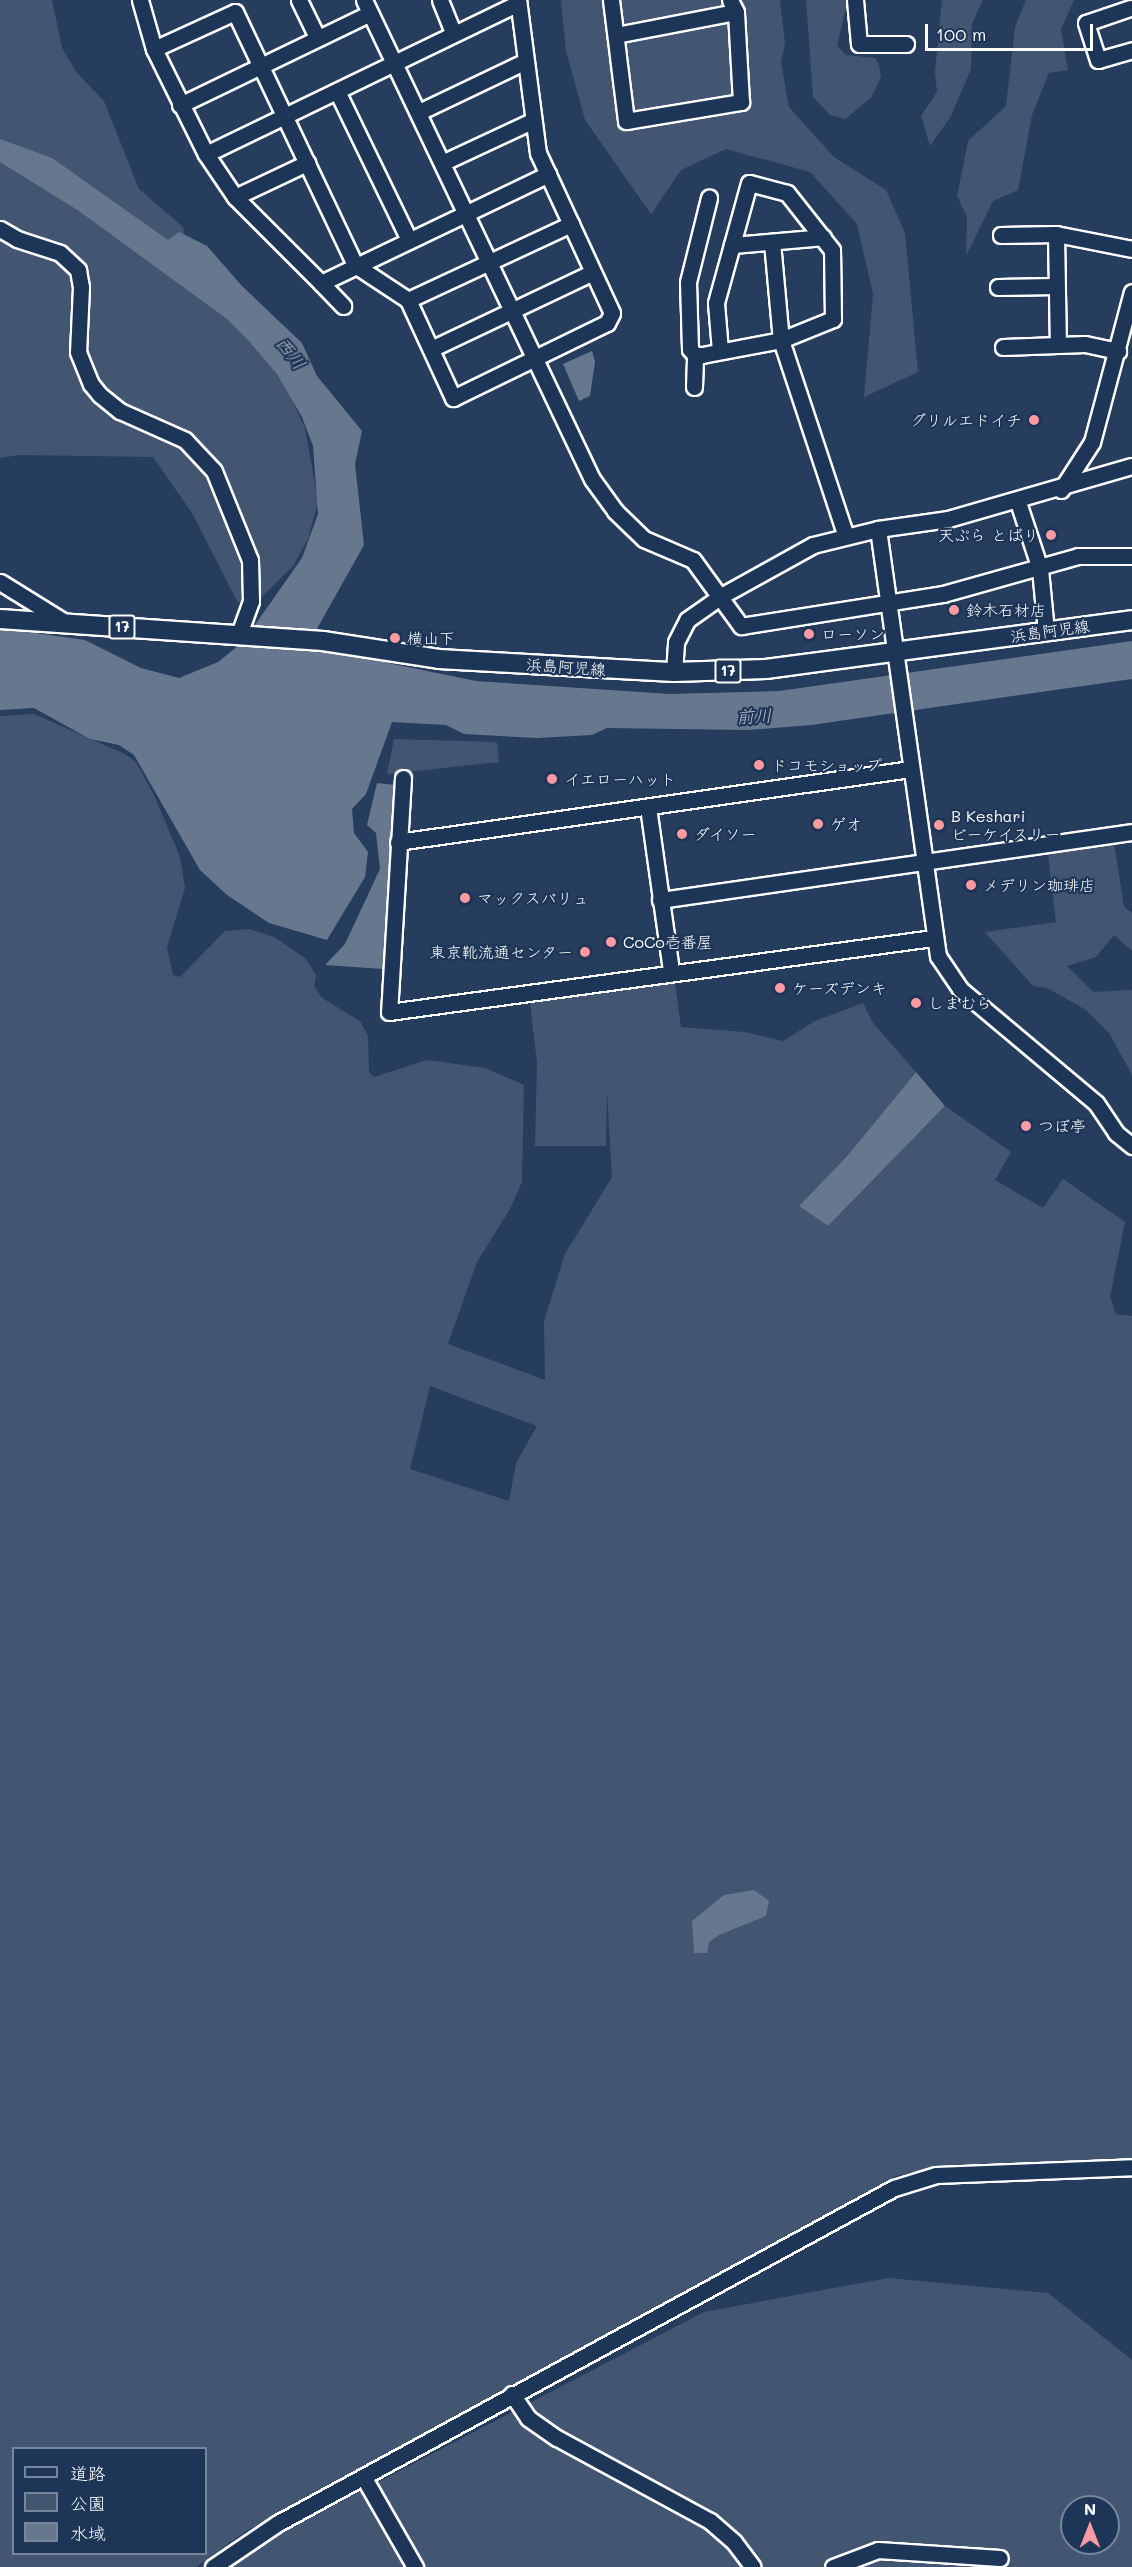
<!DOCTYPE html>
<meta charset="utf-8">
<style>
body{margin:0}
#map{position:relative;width:1132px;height:2567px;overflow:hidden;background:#263d5e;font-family:Mali,"Klee One",sans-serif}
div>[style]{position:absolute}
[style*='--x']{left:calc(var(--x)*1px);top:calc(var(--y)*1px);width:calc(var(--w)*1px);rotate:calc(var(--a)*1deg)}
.green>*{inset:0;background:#425672}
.water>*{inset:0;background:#67788e}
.roads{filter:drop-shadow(2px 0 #fff) drop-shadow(-2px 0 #fff) drop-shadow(0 2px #fff) drop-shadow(0 -2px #fff)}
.minor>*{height:15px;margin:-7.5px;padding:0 7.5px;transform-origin:7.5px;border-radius:7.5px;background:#1d3557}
.major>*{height:18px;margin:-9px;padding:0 9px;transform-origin:9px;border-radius:9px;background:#1d3557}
.dots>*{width:16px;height:16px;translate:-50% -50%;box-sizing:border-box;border:3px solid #1d3557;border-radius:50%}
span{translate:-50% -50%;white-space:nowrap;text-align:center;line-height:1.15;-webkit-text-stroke:4.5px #1d3557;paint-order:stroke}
.shield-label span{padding:2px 4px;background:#1d3557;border:2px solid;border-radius:4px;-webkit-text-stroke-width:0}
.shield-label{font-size:15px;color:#fff;font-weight:700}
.poi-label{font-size:16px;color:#fff}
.right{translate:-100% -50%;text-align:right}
.left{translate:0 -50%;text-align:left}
.street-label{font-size:16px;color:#fff}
.water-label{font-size:18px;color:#bbc2cc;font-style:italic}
.legend{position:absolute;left:12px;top:2447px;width:195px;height:108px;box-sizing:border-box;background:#1d3557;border:2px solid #77869a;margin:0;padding:8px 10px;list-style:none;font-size:18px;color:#fff}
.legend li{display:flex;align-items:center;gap:12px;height:30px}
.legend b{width:30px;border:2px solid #77869a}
.north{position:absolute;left:1060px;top:2495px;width:60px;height:60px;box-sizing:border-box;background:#1d3557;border:2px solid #77869a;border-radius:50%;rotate:0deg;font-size:16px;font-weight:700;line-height:24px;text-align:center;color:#fff}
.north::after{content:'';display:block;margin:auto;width:21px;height:27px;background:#ff9aa2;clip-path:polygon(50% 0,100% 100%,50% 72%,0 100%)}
.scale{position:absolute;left:925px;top:24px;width:168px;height:27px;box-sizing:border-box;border:3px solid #fff;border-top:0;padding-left:8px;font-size:18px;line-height:21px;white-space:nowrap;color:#fff;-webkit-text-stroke:4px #1d3557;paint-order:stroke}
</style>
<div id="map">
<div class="green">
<div style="clip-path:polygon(0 0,52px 0,62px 48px,76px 72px,104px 101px,139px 189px,183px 227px,199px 297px,244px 330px,280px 374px,305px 428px,318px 502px,308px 539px,293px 566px,251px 608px,237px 601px,192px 513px,153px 457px,19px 455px,0 458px)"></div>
<div style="clip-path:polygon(561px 0,780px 0,785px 43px,781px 62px,789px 107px,834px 157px,886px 190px,905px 233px,918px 372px,864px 397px,873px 294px,857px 224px,810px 172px,726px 149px,681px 170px,651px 214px,585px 120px,566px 51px)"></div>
<div style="clip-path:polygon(806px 0,848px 0,837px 46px,846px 55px,875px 58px,879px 65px,881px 77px,871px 98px,845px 119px,830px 115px,813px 97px)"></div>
<div style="clip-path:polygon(942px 0,983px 0,972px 24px,971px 69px,951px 116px,930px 146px,921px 116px,937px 92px,935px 72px)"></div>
<div style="clip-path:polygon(1026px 0,1074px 0,1061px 29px,1068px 70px,1049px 73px,1032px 115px,1018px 190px,993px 201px,966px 256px,967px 217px,957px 196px,968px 141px,1006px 106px,1015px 27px)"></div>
<div style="clip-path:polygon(evenodd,34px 714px,125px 754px,136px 762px,155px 797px,180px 857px,185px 888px,167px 947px,173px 975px,180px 977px,225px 931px,249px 929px,274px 937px,305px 958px,316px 975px,314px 986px,322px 998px,360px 1021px,368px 1036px,369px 1072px,374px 1077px,427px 1060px,485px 1068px,524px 1085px,522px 1182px,510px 1209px,477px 1262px,448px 1344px,545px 1380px,544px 1321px,565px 1254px,612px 1177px,607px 1092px,606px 1146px,535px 1146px,537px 1063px,529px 994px,674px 977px,681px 1027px,744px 1032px,783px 1041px,815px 1021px,863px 1003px,873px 1023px,916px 1072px,848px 1155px,799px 1206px,828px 1226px,945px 1106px,1011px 1152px,995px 1180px,1043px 1208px,1063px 1179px,1125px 1222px,1110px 1297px,1116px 1314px,1132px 1316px,1132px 2159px,945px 2165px,896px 2176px,246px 2531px,196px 2567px,0 2567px,0 716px,34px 714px,430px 1386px,537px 1426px,516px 1463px,509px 1501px,410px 1469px,430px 1386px,34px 714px,14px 2448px,206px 2448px,206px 2554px,14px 2554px,14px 2448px)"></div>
<div style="clip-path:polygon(394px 739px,497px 742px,499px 762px,387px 774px)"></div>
<div style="clip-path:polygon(1114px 843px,1124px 907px,1132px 913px,1132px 951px,1114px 935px,1096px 957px,1067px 966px,1093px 992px,1132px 990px,1132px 1075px,1109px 1033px,1086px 1010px,1047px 988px,1033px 986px,985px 932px,1056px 922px,1048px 853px)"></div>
<div style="clip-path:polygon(evenodd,888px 2278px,1048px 2293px,1132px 2360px,1132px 2567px,232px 2567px,269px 2539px,704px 2312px,888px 2278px,1072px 2507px,1108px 2507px,1108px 2543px,1072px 2543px,1072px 2507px)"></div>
</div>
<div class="water">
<div style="clip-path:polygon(0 139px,52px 158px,168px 240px,179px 232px,207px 246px,242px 286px,302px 343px,317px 376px,362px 431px,355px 464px,364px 545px,305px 650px,374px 654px,388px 663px,476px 681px,670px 694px,779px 691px,1132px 641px,1132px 679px,811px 725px,748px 730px,607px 728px,592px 735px,537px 738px,464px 734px,446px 725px,392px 722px,366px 794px,352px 809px,354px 833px,368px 852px,365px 877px,327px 940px,269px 923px,227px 895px,200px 870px,134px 755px,119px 745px,90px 739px,34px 708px,0 710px,0 628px,85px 640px,141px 668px,179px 678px,218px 662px,243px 642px,302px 558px,318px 514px,313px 446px,302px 417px,277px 374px,248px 340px,227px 319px,79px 211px,0 162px)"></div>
<div style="clip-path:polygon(592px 351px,595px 362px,590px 396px,579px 401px,563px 364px)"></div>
<div style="clip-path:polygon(377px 783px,395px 785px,383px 969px,325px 965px,345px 944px,380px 869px,376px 833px,367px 825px)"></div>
<div style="clip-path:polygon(916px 1072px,945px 1106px,828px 1226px,799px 1206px,848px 1155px)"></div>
<div style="clip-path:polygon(754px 1890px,769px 1901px,766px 1916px,719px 1935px,709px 1942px,707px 1953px,694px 1953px,692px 1921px,724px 1895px)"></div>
</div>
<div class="roads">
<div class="minor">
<div style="--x:140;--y:0;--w:51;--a:74.1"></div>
<div style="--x:154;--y:49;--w:117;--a:63.7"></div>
<div style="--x:206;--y:154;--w:52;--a:56"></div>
<div style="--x:235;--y:197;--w:122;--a:45"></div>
<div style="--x:321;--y:283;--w:252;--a:-25.6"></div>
<div style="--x:299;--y:0;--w:41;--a:64.1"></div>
<div style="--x:364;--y:0;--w:530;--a:64.55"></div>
<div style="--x:592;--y:479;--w:39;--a:54"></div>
<div style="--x:615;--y:511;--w:40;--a:44"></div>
<div style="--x:644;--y:539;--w:53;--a:23.2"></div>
<div style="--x:693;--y:560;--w:82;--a:54"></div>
<div style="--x:741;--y:626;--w:205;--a:-9"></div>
<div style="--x:943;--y:594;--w:140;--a:-15.7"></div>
<div style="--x:1078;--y:556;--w:54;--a:0"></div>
<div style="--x:440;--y:0;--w:35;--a:68"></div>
<div style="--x:611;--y:0;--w:122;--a:82.9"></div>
<div style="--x:626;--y:121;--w:117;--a:-9.4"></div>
<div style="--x:741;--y:102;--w:90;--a:-93.2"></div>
<div style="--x:736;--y:12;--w:13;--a:-117"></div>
<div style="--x:855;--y:0;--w:44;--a:84.8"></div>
<div style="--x:859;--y:44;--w:47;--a:0"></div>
<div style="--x:1130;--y:8;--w:46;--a:161.2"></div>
<div style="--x:1086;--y:23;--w:39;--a:72"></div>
<div style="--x:1098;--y:60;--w:35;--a:-16"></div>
<div style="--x:616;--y:35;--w:122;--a:-10.9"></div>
<div style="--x:154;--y:49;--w:89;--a:-24.6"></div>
<div style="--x:235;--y:12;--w:280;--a:64.6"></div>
<div style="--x:355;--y:265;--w:64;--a:33.4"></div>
<div style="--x:408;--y:300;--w:108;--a:65.3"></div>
<div style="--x:453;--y:398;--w:171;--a:-26"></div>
<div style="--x:607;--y:323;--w:11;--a:-63"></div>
<div style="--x:612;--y:313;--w:176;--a:-114.8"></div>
<div style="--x:538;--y:153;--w:154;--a:-97.4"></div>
<div style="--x:337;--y:91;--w:165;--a:64.2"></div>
<div style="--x:180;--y:105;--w:211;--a:-25.8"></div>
<div style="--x:419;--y:112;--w:116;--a:-25.5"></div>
<div style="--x:206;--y:154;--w:347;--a:-25.8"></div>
<div style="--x:444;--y:162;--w:97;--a:-25"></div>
<div style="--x:235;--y:197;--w:80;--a:-25.3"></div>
<div style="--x:0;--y:229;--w:20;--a:30"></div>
<div style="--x:17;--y:239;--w:45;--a:18"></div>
<div style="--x:60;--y:253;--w:25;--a:43"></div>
<div style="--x:78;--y:270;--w:17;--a:80"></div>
<div style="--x:81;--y:287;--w:65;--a:92.6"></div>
<div style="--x:78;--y:352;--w:35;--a:68"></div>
<div style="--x:91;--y:384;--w:14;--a:51"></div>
<div style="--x:100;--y:395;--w:26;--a:39"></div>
<div style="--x:120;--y:411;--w:71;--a:24"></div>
<div style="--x:185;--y:440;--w:42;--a:46.9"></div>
<div style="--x:214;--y:471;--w:96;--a:68"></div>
<div style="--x:250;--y:560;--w:41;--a:88.6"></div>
<div style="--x:251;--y:601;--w:35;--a:110"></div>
<div style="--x:1056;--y:234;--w:111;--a:89"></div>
<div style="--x:1001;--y:235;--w:55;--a:-1"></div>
<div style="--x:1056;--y:234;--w:77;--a:11.2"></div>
<div style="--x:772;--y:242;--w:98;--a:84.8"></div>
<div style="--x:781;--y:340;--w:206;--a:71.7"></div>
<div style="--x:732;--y:245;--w:91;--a:-5"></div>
<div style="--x:321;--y:283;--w:32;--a:46"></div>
<div style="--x:998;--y:287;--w:58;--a:-1"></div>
<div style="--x:408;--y:300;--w:180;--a:-25"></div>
<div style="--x:1003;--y:347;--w:82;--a:-2.1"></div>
<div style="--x:1085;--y:344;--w:34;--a:12"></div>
<div style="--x:431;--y:349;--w:179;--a:-25.4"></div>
<div style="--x:695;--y:355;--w:8;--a:-130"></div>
<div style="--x:690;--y:349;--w:67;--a:-91.7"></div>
<div style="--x:688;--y:282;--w:87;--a:-76"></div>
<div style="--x:694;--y:387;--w:32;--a:-88"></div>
<div style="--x:695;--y:355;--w:7;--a:0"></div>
<div style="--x:702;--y:355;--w:80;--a:-10.8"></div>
<div style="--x:781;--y:340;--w:56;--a:-22"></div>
<div style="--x:833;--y:319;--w:69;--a:-90.8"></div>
<div style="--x:832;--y:250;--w:73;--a:-128.3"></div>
<div style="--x:787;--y:193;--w:39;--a:-165"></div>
<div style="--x:749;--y:183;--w:124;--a:105.4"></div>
<div style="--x:716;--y:303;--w:48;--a:85.2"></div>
<div style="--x:1061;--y:490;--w:57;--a:-57.1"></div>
<div style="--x:1092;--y:442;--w:155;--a:-75.1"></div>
<div style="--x:1018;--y:502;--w:71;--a:71.8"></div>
<div style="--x:1040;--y:569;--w:62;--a:84.5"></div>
<div style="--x:878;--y:529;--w:431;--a:82"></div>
<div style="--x:938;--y:956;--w:40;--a:56"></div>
<div style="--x:960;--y:989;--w:177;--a:40"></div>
<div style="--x:1096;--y:1103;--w:36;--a:56"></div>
<div style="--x:1116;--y:1133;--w:21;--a:39"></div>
<div style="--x:0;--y:582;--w:80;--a:31.7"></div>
<div style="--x:674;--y:672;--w:30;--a:-86"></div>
<div style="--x:676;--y:642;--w:25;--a:-63"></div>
<div style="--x:687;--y:620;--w:42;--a:-35.2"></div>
<div style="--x:721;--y:596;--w:105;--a:-29"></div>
<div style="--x:813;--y:545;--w:67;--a:-13.8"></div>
<div style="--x:878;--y:529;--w:71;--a:-8.1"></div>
<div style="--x:948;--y:519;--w:191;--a:-16.1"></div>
<div style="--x:403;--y:778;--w:234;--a:93.4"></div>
<div style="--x:389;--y:1012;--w:549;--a:-7.75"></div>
<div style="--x:648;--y:807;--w:166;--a:82"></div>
<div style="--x:398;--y:842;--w:517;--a:-8.11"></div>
<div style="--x:660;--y:900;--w:477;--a:-8.2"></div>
<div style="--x:512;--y:2394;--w:29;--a:56"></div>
<div style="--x:528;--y:2418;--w:35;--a:35"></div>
<div style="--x:557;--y:2438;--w:174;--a:28.5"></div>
<div style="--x:710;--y:2521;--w:32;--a:41"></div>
<div style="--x:734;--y:2542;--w:31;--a:53"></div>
<div style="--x:364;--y:2478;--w:103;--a:60.2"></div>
<div style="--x:213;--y:2567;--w:78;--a:-34.1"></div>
<div style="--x:278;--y:2523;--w:701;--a:-28.54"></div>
<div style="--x:894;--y:2188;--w:44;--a:-17.2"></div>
<div style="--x:936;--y:2175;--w:196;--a:-2.3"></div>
<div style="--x:833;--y:2567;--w:48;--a:-20.7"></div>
<div style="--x:878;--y:2550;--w:122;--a:3.8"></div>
</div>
<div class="major">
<div style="--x:0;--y:619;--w:324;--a:3.9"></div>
<div style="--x:323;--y:641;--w:117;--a:8.8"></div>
<div style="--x:439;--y:659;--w:235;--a:3.2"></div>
<div style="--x:674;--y:672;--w:92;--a:-1.9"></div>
<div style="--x:766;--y:669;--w:369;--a:-7.6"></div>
</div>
</div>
<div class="dots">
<div style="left:1034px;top:420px;background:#ff9aa2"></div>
<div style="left:1051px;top:535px;background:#ff9aa2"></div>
<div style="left:954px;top:610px;background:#ff9aa2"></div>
<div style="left:809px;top:634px;background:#ff9aa2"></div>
<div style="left:395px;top:638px;background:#ff9aa2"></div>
<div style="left:759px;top:765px;background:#ff9aa2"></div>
<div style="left:552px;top:779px;background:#ff9aa2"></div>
<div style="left:818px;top:824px;background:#ff9aa2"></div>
<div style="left:939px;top:825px;background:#ff9aa2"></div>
<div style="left:682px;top:834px;background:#ff9aa2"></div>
<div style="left:971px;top:885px;background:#ff9aa2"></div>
<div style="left:465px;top:898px;background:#ff9aa2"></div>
<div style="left:611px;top:942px;background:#ff9aa2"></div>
<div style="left:585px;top:952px;background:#ff9aa2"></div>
<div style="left:780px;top:988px;background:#ff9aa2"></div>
<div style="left:916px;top:1003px;background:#ff9aa2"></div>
<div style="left:1026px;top:1126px;background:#ff9aa2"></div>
</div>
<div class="shield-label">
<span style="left:122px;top:627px">17</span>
<span style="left:728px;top:671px">17</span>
</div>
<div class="poi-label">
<span class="right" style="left:1022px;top:420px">グリルエドイチ</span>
<span class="right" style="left:1039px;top:535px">天ぷら とばり</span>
<span class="left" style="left:966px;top:610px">鈴木石材店</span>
<span class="left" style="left:821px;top:634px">ローソン</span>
<span class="left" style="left:407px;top:638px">横山下</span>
<span class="left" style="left:771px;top:765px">ドコモショップ</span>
<span class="left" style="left:564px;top:779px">イエローハット</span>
<span class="left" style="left:951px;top:825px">B Keshari<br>ビーケイスリー</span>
<span class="left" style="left:830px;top:824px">ゲオ</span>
<span class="left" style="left:694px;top:834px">ダイソー</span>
<span class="left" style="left:983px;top:885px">メデリン珈琲店</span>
<span class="left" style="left:477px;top:898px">マックスバリュ</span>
<span class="left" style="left:623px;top:942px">CoCo壱番屋</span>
<span class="right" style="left:573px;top:952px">東京靴流通センター</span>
<span class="left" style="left:792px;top:988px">ケーズデンキ</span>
<span class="left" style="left:928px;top:1003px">しまむら</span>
<span class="left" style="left:1038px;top:1126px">つぼ亭</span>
</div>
<div class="street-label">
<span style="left:1050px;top:631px;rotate:-8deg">浜島阿児線</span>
<span style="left:566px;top:667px;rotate:4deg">浜島阿児線</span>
</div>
<div class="water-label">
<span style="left:291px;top:353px;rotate:52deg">西川</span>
<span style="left:754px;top:716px;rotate:-3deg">前川</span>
</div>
<ul class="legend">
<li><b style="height:8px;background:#1d3557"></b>道路</li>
<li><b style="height:16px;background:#425672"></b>公園</li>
<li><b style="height:16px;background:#67788e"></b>水域</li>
</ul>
<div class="north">N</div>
<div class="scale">100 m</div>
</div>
